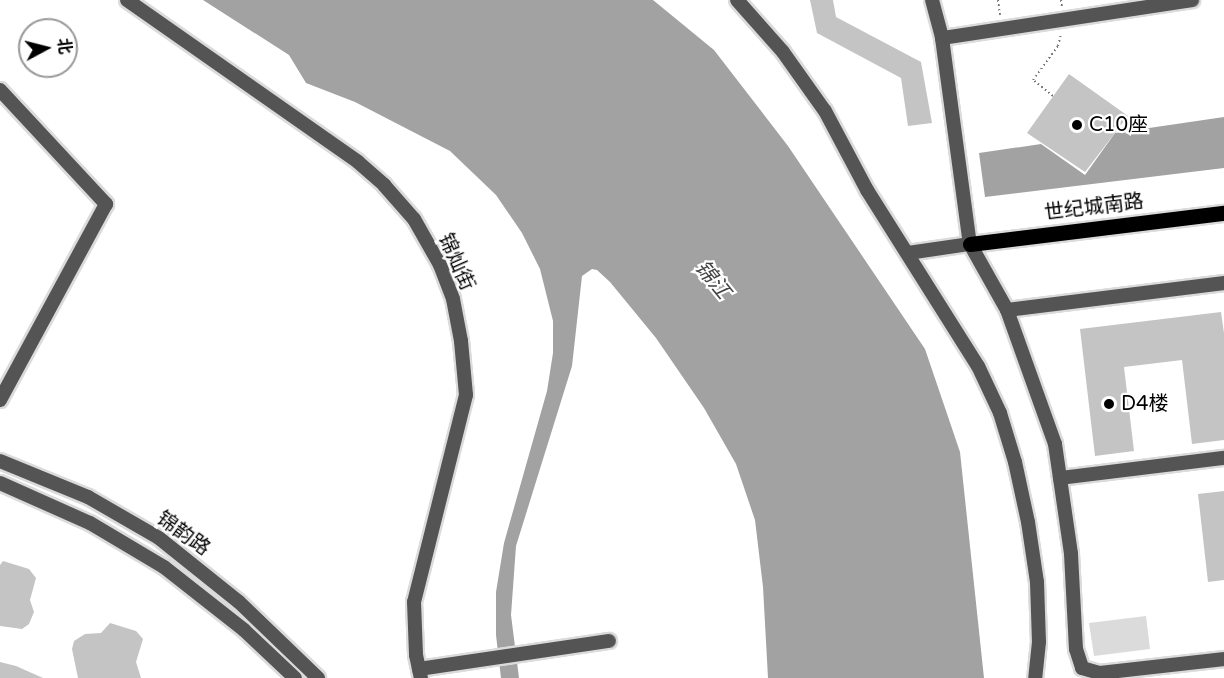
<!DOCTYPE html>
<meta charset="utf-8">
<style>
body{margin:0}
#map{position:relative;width:1224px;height:678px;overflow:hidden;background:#fff;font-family:"Varela Round","Noto Sans SC",sans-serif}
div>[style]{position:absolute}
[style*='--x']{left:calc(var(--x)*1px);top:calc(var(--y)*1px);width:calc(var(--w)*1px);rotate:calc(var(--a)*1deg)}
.green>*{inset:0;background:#dbdbdb}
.water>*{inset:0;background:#a2a2a2}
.building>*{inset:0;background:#c4c4c4}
.path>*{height:2px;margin-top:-1px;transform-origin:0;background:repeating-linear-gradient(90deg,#767676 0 1.5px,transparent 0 4.5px)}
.roads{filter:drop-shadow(2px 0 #dbdbdb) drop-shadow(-2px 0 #dbdbdb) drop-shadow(0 2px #dbdbdb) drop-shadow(0 -2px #dbdbdb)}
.minor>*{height:14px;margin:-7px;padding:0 7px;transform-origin:7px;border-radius:7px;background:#545454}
.major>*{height:15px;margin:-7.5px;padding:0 7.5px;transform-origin:7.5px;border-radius:7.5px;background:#000}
.dots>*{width:16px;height:16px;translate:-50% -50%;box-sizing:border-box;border:3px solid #fff;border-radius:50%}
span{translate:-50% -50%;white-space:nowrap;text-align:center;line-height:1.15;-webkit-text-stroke:4.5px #fff;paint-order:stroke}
.poi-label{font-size:20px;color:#000}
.left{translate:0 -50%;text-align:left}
.street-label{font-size:20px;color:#000}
.water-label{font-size:21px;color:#434343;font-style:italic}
.north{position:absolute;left:18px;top:18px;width:60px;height:60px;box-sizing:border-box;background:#fff;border:2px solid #999;border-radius:50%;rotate:83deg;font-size:16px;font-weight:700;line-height:24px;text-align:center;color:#000}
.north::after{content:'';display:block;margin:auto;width:21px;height:27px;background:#000;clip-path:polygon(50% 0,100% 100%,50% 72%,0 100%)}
</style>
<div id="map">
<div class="green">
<div style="clip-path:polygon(1146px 616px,1150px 649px,1094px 656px,1089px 623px)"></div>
</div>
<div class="water">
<div style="clip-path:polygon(203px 0,653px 0,714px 50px,788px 146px,925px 349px,960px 452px,984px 678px,768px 678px,763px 587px,755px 520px,736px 464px,704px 408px,656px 338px,610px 282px,597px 270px,592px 269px,582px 276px,572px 366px,516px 546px,511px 615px,519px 678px,501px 678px,496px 635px,496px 592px,504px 543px,547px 391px,553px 353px,553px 321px,540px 269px,522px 233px,496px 195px,450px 151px,355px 102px,306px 83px,289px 55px)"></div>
<div style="clip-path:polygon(1224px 117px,1224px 168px,985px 197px,979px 153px,1041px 144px,1085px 175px,1115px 133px)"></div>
</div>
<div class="building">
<div style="clip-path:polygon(810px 0,833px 0,836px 17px,921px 62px,932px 123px,908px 126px,901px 78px,817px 33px)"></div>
<div style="clip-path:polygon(1069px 74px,1128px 116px,1085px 172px,1027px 133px)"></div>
<div style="clip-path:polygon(1221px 312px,1224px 333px,1224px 440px,1192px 444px,1182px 360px,1124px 367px,1134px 451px,1095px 456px,1080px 329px)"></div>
<div style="clip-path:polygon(1224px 491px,1224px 580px,1208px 582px,1198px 494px)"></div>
<div style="clip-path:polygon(3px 561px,29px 569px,36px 578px,30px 600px,34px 612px,29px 624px,22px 629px,0 626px,0 565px)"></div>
<div style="clip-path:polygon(110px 623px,136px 631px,143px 639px,136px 662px,141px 678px,78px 678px,72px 649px,74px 641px,85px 634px,101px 633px)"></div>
<div style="clip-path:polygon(0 662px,16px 666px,43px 678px,0 678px)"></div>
</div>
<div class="path">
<div style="--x:998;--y:0;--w:15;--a:82"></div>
<div style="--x:1061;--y:0;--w:7;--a:82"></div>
<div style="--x:1053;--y:96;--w:26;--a:-141"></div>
<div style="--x:1033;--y:80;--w:42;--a:-53.7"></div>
<div style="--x:1058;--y:46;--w:12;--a:-76"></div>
</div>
<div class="roads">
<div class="minor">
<div style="--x:127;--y:0;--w:282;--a:35"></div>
<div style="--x:358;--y:162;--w:35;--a:41"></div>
<div style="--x:384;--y:185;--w:45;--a:48.6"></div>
<div style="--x:414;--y:219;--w:53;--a:60.5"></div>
<div style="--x:440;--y:265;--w:36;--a:69"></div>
<div style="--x:453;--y:299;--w:43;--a:79.2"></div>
<div style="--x:461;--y:341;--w:54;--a:84.7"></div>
<div style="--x:466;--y:395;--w:213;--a:104.1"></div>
<div style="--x:414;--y:602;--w:53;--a:87.8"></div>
<div style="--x:416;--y:655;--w:24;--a:78"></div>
<div style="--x:737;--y:0;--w:69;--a:48.5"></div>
<div style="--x:783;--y:52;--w:72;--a:54.6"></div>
<div style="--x:825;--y:111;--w:89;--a:62"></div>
<div style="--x:867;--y:190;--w:208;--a:57.8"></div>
<div style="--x:978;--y:366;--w:52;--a:64.9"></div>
<div style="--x:1000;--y:413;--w:51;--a:73"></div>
<div style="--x:1015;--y:462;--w:61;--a:77.8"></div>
<div style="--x:1028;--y:522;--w:61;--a:81.5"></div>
<div style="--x:1037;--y:582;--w:60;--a:88.1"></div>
<div style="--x:1039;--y:642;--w:36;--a:96"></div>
<div style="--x:932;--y:0;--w:39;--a:75"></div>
<div style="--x:942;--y:38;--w:208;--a:82.3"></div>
<div style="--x:970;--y:244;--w:76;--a:60.7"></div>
<div style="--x:1007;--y:310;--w:142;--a:70.3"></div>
<div style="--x:1055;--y:444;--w:111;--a:81.7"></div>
<div style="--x:1071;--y:554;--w:95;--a:87"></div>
<div style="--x:1076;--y:649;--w:20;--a:72"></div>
<div style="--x:1082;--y:668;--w:19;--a:16"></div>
<div style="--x:1100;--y:673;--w:125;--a:-6.4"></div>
<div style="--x:942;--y:38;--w:253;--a:-8.6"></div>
<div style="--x:0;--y:90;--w:156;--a:47.1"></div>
<div style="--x:106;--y:204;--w:223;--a:118.4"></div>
<div style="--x:908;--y:253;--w:63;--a:-8.3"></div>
<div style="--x:1007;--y:310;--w:219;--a:-7.1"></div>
<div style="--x:0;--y:461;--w:95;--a:22.2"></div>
<div style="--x:88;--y:497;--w:82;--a:30"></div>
<div style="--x:159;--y:538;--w:102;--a:38.7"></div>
<div style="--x:239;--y:602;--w:110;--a:43.9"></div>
<div style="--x:1060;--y:478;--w:165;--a:-7"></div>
<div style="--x:0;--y:483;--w:98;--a:24"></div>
<div style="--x:90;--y:523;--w:86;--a:30.7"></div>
<div style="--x:164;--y:567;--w:102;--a:38.2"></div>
<div style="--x:244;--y:630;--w:70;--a:43.3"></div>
<div style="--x:419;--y:669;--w:192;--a:-8.4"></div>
</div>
<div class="major">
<div style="--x:970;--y:244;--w:256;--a:-7"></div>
</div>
</div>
<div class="dots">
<div style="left:1077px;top:125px;background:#000"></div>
<div style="left:1109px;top:404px;background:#000"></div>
</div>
<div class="poi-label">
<span class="left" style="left:1089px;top:125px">C10座</span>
<span class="left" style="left:1121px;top:404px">D4楼</span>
</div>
<div class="street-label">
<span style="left:1094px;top:208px;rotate:-7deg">世纪城南路</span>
<span style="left:456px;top:262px;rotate:66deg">锦灿街</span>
<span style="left:183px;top:534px;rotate:36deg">锦韵路</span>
</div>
<div class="water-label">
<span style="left:712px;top:280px;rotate:51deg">锦江</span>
</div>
<div class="north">北</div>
</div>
